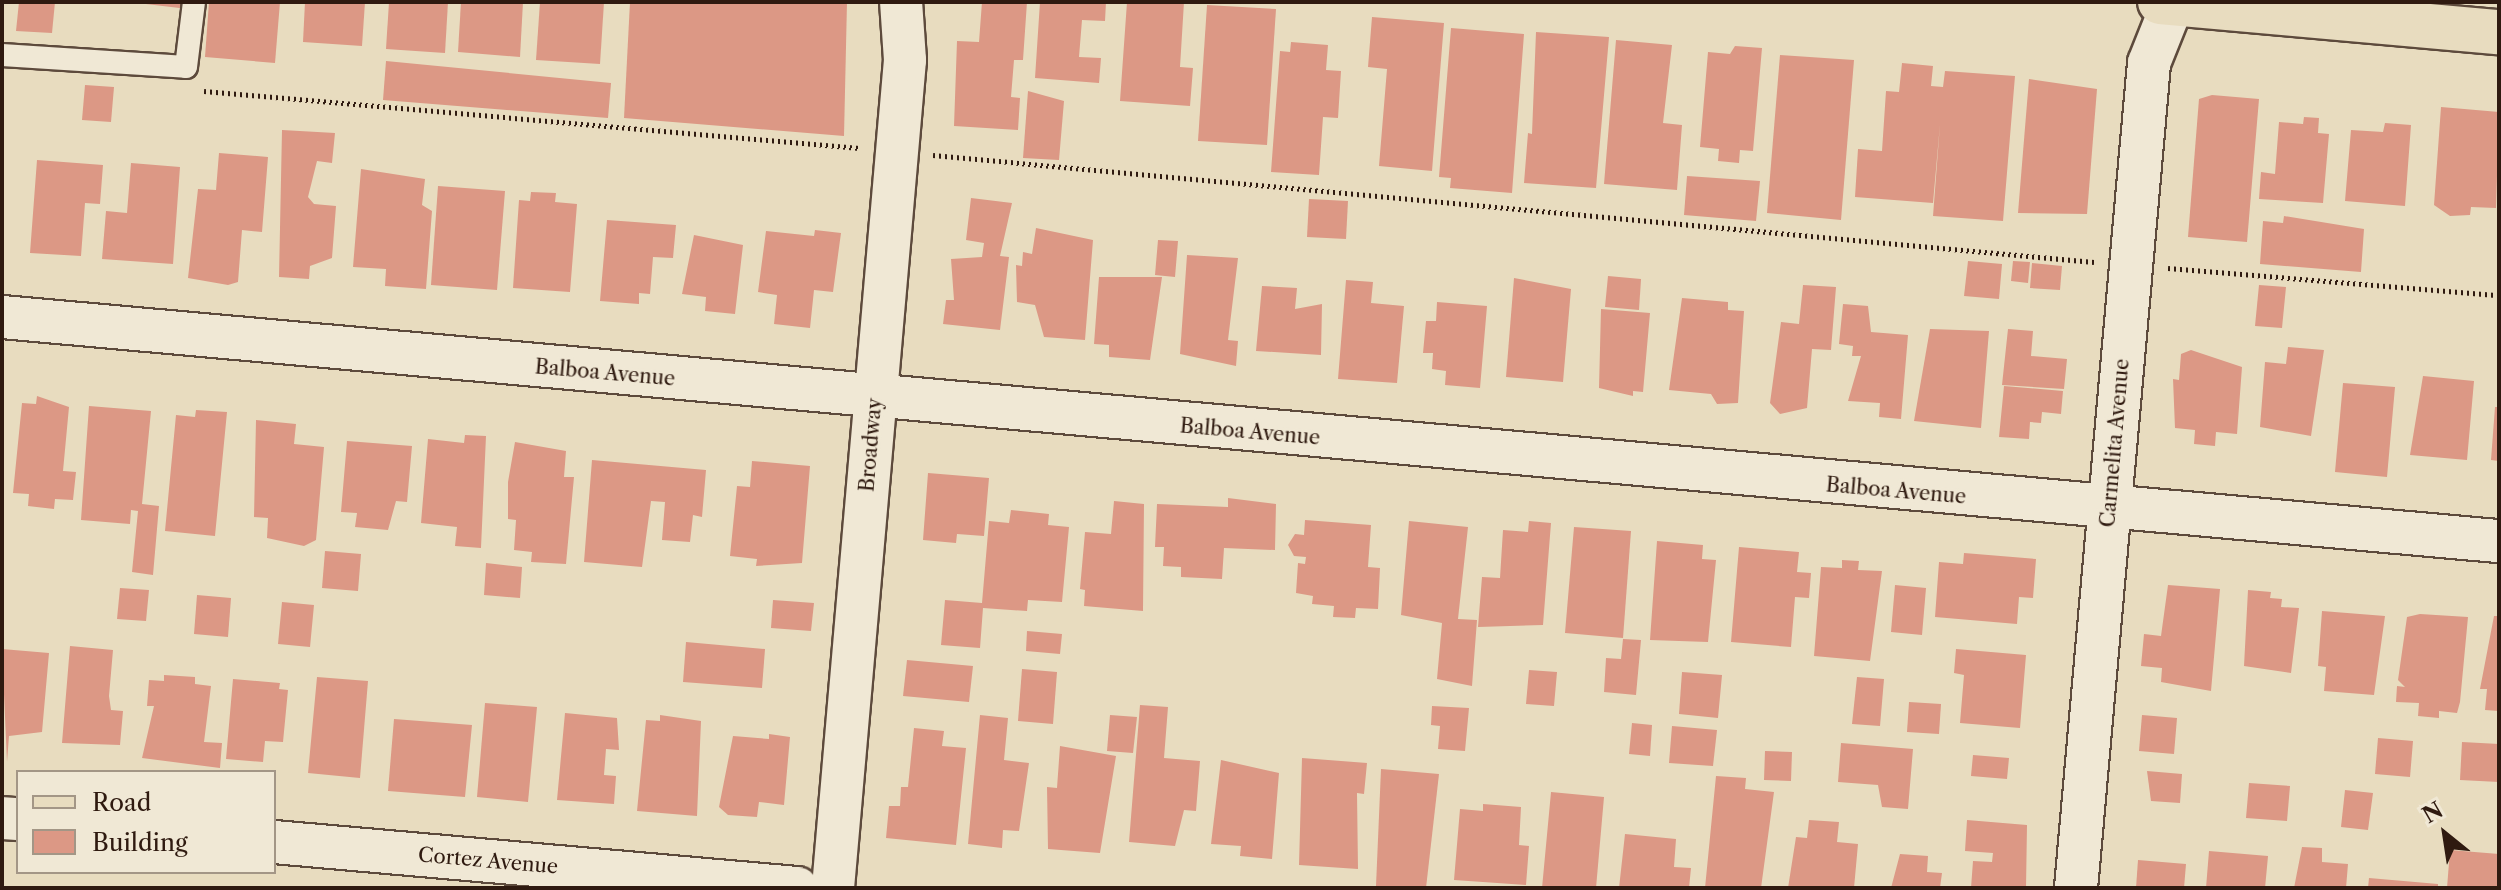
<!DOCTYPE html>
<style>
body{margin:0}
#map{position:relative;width:2501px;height:890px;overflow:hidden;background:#e8dcbf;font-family:"Libre Caslon Text",serif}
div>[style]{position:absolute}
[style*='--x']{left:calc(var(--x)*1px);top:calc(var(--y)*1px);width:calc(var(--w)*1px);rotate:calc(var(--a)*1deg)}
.building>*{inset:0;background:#dc9885}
.path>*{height:5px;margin-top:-2.5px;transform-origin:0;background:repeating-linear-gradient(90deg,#2f1a10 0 2px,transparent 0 6px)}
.roads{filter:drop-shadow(2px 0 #5d4a3c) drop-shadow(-2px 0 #5d4a3c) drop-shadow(0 2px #5d4a3c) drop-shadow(0 -2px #5d4a3c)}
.lane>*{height:22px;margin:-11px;padding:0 11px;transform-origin:11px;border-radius:11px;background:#f0e8d5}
.street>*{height:42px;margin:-21px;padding:0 21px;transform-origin:21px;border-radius:21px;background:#f0e8d5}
.primary>*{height:44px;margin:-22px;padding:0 22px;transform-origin:22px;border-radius:22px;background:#e8dcbf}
span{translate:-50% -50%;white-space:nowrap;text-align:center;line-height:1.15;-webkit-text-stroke:6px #f0e8d5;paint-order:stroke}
.street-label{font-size:20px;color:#2f1a10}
.frame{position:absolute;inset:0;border:4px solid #2f1a10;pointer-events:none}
.legend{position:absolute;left:16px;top:770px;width:260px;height:104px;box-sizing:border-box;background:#f0e8d5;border:2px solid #a39686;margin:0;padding:10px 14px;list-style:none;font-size:24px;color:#2f1a10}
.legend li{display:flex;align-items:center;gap:16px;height:40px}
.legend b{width:40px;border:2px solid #a39686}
.north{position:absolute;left:2405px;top:794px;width:80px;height:80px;-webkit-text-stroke:6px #f0e8d5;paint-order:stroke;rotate:330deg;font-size:22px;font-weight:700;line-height:32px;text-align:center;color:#2f1a10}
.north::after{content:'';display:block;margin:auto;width:28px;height:36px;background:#2f1a10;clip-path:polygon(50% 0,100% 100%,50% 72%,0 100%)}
</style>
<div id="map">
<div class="building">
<div style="clip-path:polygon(19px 2px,55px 2px,52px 33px,16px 31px)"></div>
<div style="clip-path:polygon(129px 2px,188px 2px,188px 9px)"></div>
<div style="clip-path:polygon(209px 2px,280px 2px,275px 63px,205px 57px)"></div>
<div style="clip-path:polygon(305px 2px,365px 2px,362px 46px,303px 42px)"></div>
<div style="clip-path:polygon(389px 2px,448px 2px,445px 53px,386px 49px)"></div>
<div style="clip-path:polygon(461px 2px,523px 2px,520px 57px,458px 52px)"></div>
<div style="clip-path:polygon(540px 2px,604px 2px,600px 64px,536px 60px)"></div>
<div style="clip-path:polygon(630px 2px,847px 2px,844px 136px,624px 118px)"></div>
<div style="clip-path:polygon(982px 2px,1027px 2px,1023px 60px,1014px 60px,1011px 97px,1020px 98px,1018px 130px,954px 126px,957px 41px,979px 42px)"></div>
<div style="clip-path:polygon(1040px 2px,1106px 2px,1105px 21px,1082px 20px,1079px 57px,1101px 58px,1099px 83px,1035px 78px)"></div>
<div style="clip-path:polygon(1127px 2px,1184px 2px,1180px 67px,1193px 68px,1190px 106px,1120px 101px)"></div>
<div style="clip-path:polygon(1207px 5px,1276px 9px,1267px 145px,1198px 141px)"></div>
<div style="clip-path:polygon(1372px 17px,1444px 23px,1432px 171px,1379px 166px,1387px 69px,1368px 67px)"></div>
<div style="clip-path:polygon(1451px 28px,1524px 34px,1512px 193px,1450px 188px,1451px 178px,1439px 177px)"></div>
<div style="clip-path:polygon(1536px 32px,1609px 37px,1596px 188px,1524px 183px,1528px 133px,1532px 134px)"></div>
<div style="clip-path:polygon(1616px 40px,1672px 45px,1663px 123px,1682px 125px,1677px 190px,1604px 184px)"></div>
<div style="clip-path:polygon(1291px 42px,1328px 45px,1326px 70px,1341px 71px,1338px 118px,1323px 117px,1319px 175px,1271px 172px,1280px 51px,1290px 52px)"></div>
<div style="clip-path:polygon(1735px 46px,1762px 48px,1753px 151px,1740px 150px,1739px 163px,1718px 161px,1719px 149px,1700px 147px,1708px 52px,1730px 54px)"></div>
<div style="clip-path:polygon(1780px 55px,1854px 60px,1841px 220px,1767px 213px)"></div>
<div style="clip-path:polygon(386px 61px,611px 83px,608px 118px,383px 100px)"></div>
<div style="clip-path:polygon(1902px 63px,1933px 66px,1931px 86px,1943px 87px,1945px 71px,2015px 76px,2003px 221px,1933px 216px,1940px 124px,1933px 203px,1855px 197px,1858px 149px,1882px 151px,1886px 91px,1899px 92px)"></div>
<div style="clip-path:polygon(2029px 79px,2097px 89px,2087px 214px,2018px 213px)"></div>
<div style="clip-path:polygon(85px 85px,114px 87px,111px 122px,82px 120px)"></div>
<div style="clip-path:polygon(1028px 91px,1064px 101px,1059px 160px,1023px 158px)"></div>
<div style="clip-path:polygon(2212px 95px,2259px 99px,2247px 242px,2188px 237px,2199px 99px)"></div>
<div style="clip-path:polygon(2441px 107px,2499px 112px,2496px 208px,2471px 207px,2470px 215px,2450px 216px,2434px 205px)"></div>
<div style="clip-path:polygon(2304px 117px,2319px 118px,2318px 133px,2329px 134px,2323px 203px,2259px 199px,2261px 172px,2275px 174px,2279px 122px,2303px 124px)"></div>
<div style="clip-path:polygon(2385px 123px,2411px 125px,2405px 206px,2345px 201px,2351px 130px,2383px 132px)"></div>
<div style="clip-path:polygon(282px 130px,335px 133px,332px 163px,317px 161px,308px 197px,314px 204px,336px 206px,332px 258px,310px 266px,309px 279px,279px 277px)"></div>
<div style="clip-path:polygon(219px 153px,268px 157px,262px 232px,242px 230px,238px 282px,228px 285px,188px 278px,198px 189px,216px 190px)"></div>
<div style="clip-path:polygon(37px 160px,103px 165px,100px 204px,85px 203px,81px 256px,30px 253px)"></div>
<div style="clip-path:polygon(131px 163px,180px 167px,173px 264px,102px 259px,106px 211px,127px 213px)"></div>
<div style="clip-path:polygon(361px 169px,425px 179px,422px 205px,432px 211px,426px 289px,385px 286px,386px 269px,353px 267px)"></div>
<div style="clip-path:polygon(1687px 176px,1760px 181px,1756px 221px,1684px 215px)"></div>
<div style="clip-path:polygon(438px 186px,505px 191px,497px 290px,431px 285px)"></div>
<div style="clip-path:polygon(531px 192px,556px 193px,555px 202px,577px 204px,570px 292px,513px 288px,519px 200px,530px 201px)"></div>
<div style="clip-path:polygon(971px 198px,1012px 203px,1000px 256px,1009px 257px,1000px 330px,943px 324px,946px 300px,954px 300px,951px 259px,982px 257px,984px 243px,966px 240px)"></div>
<div style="clip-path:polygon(1309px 199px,1348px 201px,1346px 239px,1307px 237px)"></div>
<div style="clip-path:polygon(2284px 216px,2364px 229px,2361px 272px,2260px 264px,2263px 221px,2283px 223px)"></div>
<div style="clip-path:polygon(607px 220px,676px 225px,673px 258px,653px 257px,650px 294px,639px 293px,639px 304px,600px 301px)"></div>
<div style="clip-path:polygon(1036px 228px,1093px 240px,1085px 340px,1044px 337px,1035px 305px,1017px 302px,1016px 265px,1022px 266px,1023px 252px,1032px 254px)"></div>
<div style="clip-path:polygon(815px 230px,841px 233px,833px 292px,814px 290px,810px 328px,774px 324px,777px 295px,758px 292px,766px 231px,814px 236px)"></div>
<div style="clip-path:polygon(694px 235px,743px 245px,735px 314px,705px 311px,706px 297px,682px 294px)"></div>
<div style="clip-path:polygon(1158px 240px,1178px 241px,1175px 277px,1155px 275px)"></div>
<div style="clip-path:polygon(1187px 255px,1238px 258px,1228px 340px,1238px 341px,1236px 366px,1180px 354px)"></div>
<div style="clip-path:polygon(1968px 261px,2002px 264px,1999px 299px,1964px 296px)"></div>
<div style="clip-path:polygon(2013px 261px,2030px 262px,2028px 283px,2011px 281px)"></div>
<div style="clip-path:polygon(2032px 263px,2062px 266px,2060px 290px,2030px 288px)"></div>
<div style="clip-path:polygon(1608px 276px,1641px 279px,1639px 310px,1605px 307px)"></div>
<div style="clip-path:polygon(1099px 277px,1162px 277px,1150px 360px,1109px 357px,1109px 345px,1094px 344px)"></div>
<div style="clip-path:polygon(1514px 278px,1571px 289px,1563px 382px,1506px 377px)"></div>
<div style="clip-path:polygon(1346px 280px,1373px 282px,1371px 303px,1404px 306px,1397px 383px,1338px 379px)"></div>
<div style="clip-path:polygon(1803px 285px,1836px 287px,1831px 350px,1812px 349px,1807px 408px,1780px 414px,1770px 403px,1781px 322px,1799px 324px)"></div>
<div style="clip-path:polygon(2259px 285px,2286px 287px,2282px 328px,2255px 326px)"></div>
<div style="clip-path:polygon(1262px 286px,1297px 288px,1295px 309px,1322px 304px,1321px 355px,1256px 351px)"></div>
<div style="clip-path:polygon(1682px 298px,1728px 302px,1728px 310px,1744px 311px,1738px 403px,1717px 404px,1711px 394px,1669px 390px)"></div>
<div style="clip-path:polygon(1437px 302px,1487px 306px,1480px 388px,1445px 385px,1446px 371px,1432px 369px,1433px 353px,1423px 353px,1426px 321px,1436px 321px)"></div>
<div style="clip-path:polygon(1843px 304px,1868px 306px,1871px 332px,1908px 335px,1901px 419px,1879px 417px,1880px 403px,1848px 401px,1861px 356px,1852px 356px,1853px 346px,1839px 344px)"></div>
<div style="clip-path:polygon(1601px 309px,1650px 313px,1643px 392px,1633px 391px,1633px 396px,1599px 388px)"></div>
<div style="clip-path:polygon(1930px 329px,1989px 331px,1981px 428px,1914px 421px)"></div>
<div style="clip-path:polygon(2008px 329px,2033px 331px,2031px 356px,2067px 359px,2064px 389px,2002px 385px)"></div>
<div style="clip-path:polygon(2288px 347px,2324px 350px,2311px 436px,2260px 427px,2265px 362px,2286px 364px)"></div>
<div style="clip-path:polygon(2191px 350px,2242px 367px,2237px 434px,2216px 432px,2215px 446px,2194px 444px,2195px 430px,2175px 428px,2173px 379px,2179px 380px,2181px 354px)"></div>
<div style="clip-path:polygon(2423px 376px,2474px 381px,2467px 460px,2410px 455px)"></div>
<div style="clip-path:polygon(2343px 383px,2395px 387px,2387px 477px,2335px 472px)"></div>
<div style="clip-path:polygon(2004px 386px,2063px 391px,2061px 414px,2042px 412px,2041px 423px,2030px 422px,2029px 439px,1999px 437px)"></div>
<div style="clip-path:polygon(37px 396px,69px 407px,63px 471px,76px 472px,73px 500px,55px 499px,54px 509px,28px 506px,29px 494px,13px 493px,22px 403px,36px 404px)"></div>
<div style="clip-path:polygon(89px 406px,151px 411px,142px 504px,159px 506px,153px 575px,132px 572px,138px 511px,131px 510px,130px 524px,81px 520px)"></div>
<div style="clip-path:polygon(2495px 407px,2499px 407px,2499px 461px,2491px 460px)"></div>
<div style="clip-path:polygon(196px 410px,227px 412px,215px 536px,165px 531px,176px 415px,195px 417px)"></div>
<div style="clip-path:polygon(256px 420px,296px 424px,294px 444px,324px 447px,316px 540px,304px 546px,267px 538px,268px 518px,254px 517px)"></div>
<div style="clip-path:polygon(465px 435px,486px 436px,481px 548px,455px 546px,457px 527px,421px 523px,428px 439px,464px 443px)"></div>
<div style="clip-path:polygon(347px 441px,412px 446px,407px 502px,396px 501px,388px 530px,355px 527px,357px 513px,341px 512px)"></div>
<div style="clip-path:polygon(515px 442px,566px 451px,564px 477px,574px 477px,566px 564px,531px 562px,532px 552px,514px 550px,516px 520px,508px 519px,508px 482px)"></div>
<div style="clip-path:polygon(592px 460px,706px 470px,702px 517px,693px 515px,690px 542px,662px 540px,665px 502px,651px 501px,642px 567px,584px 562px)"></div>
<div style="clip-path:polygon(752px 461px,810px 466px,802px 563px,756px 566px,757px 559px,730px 556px,737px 486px,750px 487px)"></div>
<div style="clip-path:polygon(928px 473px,989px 478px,984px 536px,957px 534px,956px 543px,923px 540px)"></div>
<div style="clip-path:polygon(1228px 498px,1276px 504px,1275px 550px,1224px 548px,1222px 579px,1181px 577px,1181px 567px,1163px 566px,1164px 547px,1155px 547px,1157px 504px,1228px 507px)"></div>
<div style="clip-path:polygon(1114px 501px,1144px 504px,1143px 611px,1084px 606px,1085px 590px,1080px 589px,1085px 532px,1111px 534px)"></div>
<div style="clip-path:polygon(1011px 510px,1049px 514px,1048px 525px,1069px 527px,1062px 602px,1028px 600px,1027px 611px,983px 608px,980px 648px,941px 645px,945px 600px,982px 603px,989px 521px,1009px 523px)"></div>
<div style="clip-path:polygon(1305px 520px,1371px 525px,1368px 567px,1380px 568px,1378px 609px,1356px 608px,1355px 618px,1333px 617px,1334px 606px,1312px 604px,1313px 596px,1296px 593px,1298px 563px,1305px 564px,1306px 557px,1294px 556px,1288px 545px,1295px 534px,1304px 535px)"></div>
<div style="clip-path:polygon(1409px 521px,1468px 527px,1458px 619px,1477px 620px,1472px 686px,1437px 679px,1442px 623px,1401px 615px)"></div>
<div style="clip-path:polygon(1529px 521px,1551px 523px,1543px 625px,1478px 627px,1482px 577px,1500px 578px,1503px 530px,1528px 532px)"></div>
<div style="clip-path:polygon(1574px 527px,1631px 531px,1623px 638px,1565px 633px)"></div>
<div style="clip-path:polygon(1657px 541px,1703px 545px,1702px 559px,1716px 560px,1708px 642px,1650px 640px)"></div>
<div style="clip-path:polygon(1739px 547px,1799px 552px,1797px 572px,1811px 573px,1809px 598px,1795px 597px,1791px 647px,1731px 642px)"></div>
<div style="clip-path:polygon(325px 551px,361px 554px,358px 591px,322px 588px)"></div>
<div style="clip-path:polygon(1964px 553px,2036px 559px,2033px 598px,2019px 597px,2017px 624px,1935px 617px,1939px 562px,1963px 564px)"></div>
<div style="clip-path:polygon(1842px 560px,1859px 561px,1858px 570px,1882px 571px,1870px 661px,1814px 656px,1821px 567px,1842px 568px)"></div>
<div style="clip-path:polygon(486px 563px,522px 567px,520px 598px,484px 595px)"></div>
<div style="clip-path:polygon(1895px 585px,1926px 588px,1922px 635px,1891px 632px)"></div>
<div style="clip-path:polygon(2168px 585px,2220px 589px,2211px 691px,2161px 682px,2162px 668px,2141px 666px,2144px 634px,2161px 636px)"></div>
<div style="clip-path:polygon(120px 588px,149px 590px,146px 621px,117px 619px)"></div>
<div style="clip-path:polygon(2248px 590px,2271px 592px,2270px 598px,2282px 599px,2281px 607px,2299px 608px,2291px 673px,2244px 666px)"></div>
<div style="clip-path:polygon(197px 595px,231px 598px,228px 637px,194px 634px)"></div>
<div style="clip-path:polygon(773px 600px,814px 603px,811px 631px,771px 628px)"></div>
<div style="clip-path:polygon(282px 602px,314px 605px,310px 647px,278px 644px)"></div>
<div style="clip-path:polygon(2322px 611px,2385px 616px,2374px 695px,2324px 691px,2326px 667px,2318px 666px)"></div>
<div style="clip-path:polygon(2420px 614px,2468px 617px,2460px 702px,2457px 713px,2439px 711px,2439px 718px,2418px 716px,2419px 703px,2396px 702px,2397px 686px,2405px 687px,2398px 680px,2407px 617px)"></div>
<div style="clip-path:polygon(2494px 616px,2499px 616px,2499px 711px,2485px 710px,2487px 689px,2480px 689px)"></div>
<div style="clip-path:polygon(1027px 631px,1062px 634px,1060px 654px,1026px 651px)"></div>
<div style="clip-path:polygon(1623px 639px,1641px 640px,1636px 695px,1604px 692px,1606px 658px,1621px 659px)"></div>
<div style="clip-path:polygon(686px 642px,765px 649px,762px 688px,683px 682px)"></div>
<div style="clip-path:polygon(70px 646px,113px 650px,109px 696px,111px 710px,123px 711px,120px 745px,62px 743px)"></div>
<div style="clip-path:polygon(2px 649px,49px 653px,42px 732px,9px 736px,7px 762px)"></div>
<div style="clip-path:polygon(1956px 649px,2026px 655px,2020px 728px,1960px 723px,1964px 675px,1954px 673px)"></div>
<div style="clip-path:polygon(907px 660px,973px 666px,969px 702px,903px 696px)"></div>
<div style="clip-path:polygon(1022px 669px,1057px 672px,1053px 724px,1018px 721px)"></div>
<div style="clip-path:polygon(1529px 670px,1557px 672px,1554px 706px,1526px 704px)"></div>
<div style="clip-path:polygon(1682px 672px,1722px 675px,1718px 718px,1679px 714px)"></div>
<div style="clip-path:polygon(164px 675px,195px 677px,195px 684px,211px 686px,204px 742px,222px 743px,220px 768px,142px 758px,154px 706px,147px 706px,149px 680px,164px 681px)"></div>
<div style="clip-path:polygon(317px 677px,368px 681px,360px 778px,308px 773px)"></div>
<div style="clip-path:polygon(1857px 677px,1884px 679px,1880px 726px,1852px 724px)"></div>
<div style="clip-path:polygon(233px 679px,280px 683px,279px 689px,288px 690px,283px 742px,265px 741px,263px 762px,226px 759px)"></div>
<div style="clip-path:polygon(1909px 702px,1941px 704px,1939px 734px,1907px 732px)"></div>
<div style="clip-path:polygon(485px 703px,537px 707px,528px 802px,477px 797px)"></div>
<div style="clip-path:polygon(1140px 705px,1168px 707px,1164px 758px,1200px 761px,1196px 811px,1184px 810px,1175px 846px,1129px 842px)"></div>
<div style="clip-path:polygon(1432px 706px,1469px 708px,1465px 751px,1438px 749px,1440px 726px,1431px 725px)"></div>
<div style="clip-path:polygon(565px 713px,617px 718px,619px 750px,606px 749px,604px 775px,616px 776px,614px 804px,557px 800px)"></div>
<div style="clip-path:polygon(660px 715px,701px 721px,697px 816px,637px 811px,646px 720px,660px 721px)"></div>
<div style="clip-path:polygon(980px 715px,1008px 718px,1004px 760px,1029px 763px,1019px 831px,1003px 830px,1002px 848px,968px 844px)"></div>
<div style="clip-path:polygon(1110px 715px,1137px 717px,1133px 753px,1107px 751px)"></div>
<div style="clip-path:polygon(2142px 715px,2177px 718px,2174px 754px,2139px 751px)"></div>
<div style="clip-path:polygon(394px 719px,472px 725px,465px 797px,388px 791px)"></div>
<div style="clip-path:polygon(1632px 723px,1652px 725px,1650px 756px,1629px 754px)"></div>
<div style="clip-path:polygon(1672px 726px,1717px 730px,1713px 766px,1669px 763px)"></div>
<div style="clip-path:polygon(914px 728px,944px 731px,942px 746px,966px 748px,956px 845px,886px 838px,889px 806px,900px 806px,901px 787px,908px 787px)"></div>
<div style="clip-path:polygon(769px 734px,790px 737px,784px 805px,759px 802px,757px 817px,728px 815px,719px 807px,733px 736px,769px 739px)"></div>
<div style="clip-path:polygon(2378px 738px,2413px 741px,2410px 777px,2375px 774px)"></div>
<div style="clip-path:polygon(2462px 742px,2499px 744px,2499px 782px,2460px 780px)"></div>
<div style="clip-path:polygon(1841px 743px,1913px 749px,1908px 809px,1882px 807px,1878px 785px,1838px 782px)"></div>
<div style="clip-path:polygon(1060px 746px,1116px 756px,1100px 853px,1048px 849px,1047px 787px,1057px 788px)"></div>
<div style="clip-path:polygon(1765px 751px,1792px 752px,1791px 781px,1764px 780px)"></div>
<div style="clip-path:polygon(1973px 755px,2009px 758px,2007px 779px,1971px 776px)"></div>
<div style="clip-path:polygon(1302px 758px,1367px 763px,1364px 794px,1357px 793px,1358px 869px,1299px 865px)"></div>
<div style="clip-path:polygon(1221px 760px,1279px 773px,1272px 859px,1240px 856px,1241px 846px,1211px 844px)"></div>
<div style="clip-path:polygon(1381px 769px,1439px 774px,1426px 888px,1376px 886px)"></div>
<div style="clip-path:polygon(2147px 771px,2182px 774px,2180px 803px,2151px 801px)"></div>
<div style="clip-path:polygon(1716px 776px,1746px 778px,1745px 789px,1774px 792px,1761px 888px,1705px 888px)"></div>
<div style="clip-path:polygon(2249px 783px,2290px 786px,2287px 821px,2246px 818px)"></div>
<div style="clip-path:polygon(2345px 790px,2373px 793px,2368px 830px,2341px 827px)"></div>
<div style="clip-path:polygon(1551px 792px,1604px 797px,1596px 888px,1542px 888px)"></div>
<div style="clip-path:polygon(1483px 804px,1521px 807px,1519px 845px,1529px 846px,1526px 885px,1454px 880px,1460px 809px,1483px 811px)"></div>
<div style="clip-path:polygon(1809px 820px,1839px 822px,1837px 842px,1858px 844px,1854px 888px,1788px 888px,1796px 837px,1807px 838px)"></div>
<div style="clip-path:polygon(1967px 820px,2027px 825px,2026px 888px,1971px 888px,1973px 861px,1992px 862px,1993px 853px,1965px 851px)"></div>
<div style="clip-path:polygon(1625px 834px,1676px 839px,1674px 867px,1691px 868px,1689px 888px,1619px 888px)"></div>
<div style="clip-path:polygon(2302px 847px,2322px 848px,2322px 862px,2348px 864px,2346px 888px,2294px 888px)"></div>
<div style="clip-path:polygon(2450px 850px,2499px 854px,2499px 888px,2447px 888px)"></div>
<div style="clip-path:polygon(2209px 851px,2268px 856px,2265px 888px,2206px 888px)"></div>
<div style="clip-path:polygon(1900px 854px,1928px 856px,1927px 872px,1942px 873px,1940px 888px,1891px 888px)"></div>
<div style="clip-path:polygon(2138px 860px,2186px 864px,2184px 888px,2136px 888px)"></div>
<div style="clip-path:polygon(2369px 878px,2438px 884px,2438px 888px,2368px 888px)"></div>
</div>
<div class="path">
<div style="--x:204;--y:91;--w:658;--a:4.97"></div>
<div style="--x:933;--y:155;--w:1166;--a:5.27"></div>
<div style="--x:2168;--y:268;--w:332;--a:4.7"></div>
</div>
<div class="roads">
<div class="lane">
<div style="--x:2;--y:55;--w:184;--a:3.7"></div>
<div style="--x:186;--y:67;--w:65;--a:-83"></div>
</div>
<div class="street">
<div style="--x:2;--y:317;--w:2507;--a:5.13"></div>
<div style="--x:2;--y:818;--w:16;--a:4"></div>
<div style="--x:274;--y:842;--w:525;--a:5.03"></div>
<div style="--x:833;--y:888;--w:831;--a:-85.03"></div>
<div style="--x:905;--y:60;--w:58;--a:-93.9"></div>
<div style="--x:2076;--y:888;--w:828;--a:-84.94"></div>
<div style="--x:2149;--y:63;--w:65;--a:-68.2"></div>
</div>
<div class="primary">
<div style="--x:2160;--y:2;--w:340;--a:5.1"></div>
</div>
</div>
<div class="street-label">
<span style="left:605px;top:373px;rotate:5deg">Balboa Avenue</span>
<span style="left:1250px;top:432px;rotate:5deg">Balboa Avenue</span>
<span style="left:2115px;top:443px;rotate:-85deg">Carmelita Avenue</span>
<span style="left:871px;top:445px;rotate:-85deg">Broadway</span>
<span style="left:1896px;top:491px;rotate:5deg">Balboa Avenue</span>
<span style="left:488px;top:861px;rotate:5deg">Cortez Avenue</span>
</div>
<div class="frame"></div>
<ul class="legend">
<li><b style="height:10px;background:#e8dcbf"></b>Road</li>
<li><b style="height:22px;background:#dc9885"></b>Building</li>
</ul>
<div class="north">N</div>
</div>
